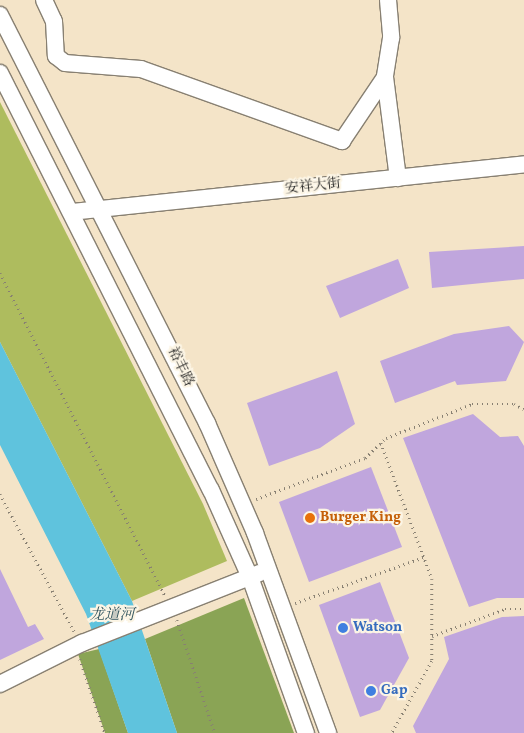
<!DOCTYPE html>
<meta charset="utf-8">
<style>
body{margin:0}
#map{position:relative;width:524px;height:733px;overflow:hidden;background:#f4e4c8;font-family:Vollkorn,"Noto Serif SC",serif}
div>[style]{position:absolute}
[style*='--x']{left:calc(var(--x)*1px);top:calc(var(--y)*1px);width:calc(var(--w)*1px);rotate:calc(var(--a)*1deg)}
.green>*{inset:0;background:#aebc5e}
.forest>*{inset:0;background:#8aa455}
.water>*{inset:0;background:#5fc3dd}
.building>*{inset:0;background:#c0a6dd}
.path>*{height:2.5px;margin-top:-1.25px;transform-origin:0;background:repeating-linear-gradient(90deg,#888072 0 1px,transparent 0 5px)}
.roads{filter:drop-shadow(1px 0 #888072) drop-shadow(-1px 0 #888072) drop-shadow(0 1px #888072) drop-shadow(0 -1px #888072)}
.minor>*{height:16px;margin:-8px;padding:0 8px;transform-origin:8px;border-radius:8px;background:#fff}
.dots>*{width:14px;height:14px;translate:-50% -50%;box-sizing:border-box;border:2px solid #fcf5e5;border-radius:50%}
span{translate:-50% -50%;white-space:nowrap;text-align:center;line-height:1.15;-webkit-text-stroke:4.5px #fcf5e5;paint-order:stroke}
.street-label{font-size:14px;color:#1c1c1c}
.food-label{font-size:14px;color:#c56008;font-weight:700}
.left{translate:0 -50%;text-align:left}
.shop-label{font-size:14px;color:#366cbe;font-weight:700}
.water-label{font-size:15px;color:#335660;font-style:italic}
</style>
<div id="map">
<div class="green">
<div style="clip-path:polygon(0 102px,203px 504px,227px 561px,132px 601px,0 342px)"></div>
</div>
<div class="forest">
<div style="clip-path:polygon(244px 598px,294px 733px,177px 733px,145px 639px)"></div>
<div style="clip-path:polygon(99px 649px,128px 733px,105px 733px,78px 654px)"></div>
</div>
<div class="water">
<div style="clip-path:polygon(0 342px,132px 601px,177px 733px,128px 733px,86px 614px,0 445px)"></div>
</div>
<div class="building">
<div style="clip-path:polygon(524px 246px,524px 279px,432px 288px,429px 252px)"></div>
<div style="clip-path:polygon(398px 259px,409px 288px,340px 318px,326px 286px)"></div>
<div style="clip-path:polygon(509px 326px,524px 342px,506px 381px,457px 385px,455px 381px,395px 403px,380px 361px,454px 334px)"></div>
<div style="clip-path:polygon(337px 371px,355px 424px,320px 448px,269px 466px,247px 403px)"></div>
<div style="clip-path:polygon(473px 414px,500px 437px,518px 436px,524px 446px,524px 598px,497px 598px,469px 607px,403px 438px)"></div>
<div style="clip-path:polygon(371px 467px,402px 547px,309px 582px,279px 502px)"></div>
<div style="clip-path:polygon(0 569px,28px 627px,35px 624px,44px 639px,0 660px)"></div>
<div style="clip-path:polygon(380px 582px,409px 658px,380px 710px,360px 717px,319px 605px)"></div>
<div style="clip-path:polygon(524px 616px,524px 733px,416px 733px,413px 726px,449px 659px,444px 637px,502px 617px)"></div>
</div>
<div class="path">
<div style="--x:0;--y:273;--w:364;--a:62.9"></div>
<div style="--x:381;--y:443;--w:145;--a:69.4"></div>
<div style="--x:432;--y:579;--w:82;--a:90"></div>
<div style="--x:432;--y:661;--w:82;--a:119.1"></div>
<div style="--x:0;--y:494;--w:156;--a:61.6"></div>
<div style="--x:256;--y:499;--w:116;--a:-20.6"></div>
<div style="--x:365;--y:458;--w:29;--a:-44"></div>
<div style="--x:386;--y:438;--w:92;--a:-21.6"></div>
<div style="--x:472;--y:404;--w:42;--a:0"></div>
<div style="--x:514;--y:404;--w:11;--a:27"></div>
<div style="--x:295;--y:603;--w:137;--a:-19.6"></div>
<div style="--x:177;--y:620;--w:119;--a:71.4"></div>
<div style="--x:432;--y:636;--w:78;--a:-20.3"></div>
<div style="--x:505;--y:609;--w:19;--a:0"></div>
<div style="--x:80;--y:659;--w:78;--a:71.3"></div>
</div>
<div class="roads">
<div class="minor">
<div style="--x:44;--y:0;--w:23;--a:65"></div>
<div style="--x:54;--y:21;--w:35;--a:87"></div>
<div style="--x:56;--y:56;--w:11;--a:38"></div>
<div style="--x:65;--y:63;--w:76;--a:4.5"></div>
<div style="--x:141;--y:69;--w:214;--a:19.7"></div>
<div style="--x:342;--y:141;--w:77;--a:-56.1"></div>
<div style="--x:388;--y:0;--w:38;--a:85"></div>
<div style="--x:391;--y:38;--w:39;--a:99"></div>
<div style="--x:385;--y:77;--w:102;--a:82.7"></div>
<div style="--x:0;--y:15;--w:458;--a:63.1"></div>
<div style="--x:207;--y:423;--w:120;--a:66.4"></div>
<div style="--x:255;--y:533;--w:213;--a:69.9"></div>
<div style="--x:0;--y:73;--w:467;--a:63.2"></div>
<div style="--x:211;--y:490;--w:95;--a:65.9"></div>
<div style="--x:250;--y:577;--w:166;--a:70.3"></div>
<div style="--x:71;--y:212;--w:456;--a:-6"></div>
<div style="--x:0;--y:684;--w:92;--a:-26.6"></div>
<div style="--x:82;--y:643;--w:191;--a:-21.5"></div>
</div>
</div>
<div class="dots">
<div style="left:310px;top:518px;background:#e8710a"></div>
<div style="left:343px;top:628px;background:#3f7fe0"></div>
<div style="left:371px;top:691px;background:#3f7fe0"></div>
</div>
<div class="street-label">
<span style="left:313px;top:187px;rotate:-6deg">安祥大街</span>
<span style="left:180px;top:367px;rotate:64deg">裕丰路</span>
</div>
<div class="food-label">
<span class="left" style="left:320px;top:518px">Burger King</span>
</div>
<div class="shop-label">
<span class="left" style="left:353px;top:628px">Watson</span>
<span class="left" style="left:381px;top:691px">Gap</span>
</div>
<div class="water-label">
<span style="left:112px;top:616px">龙道河</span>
</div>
</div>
